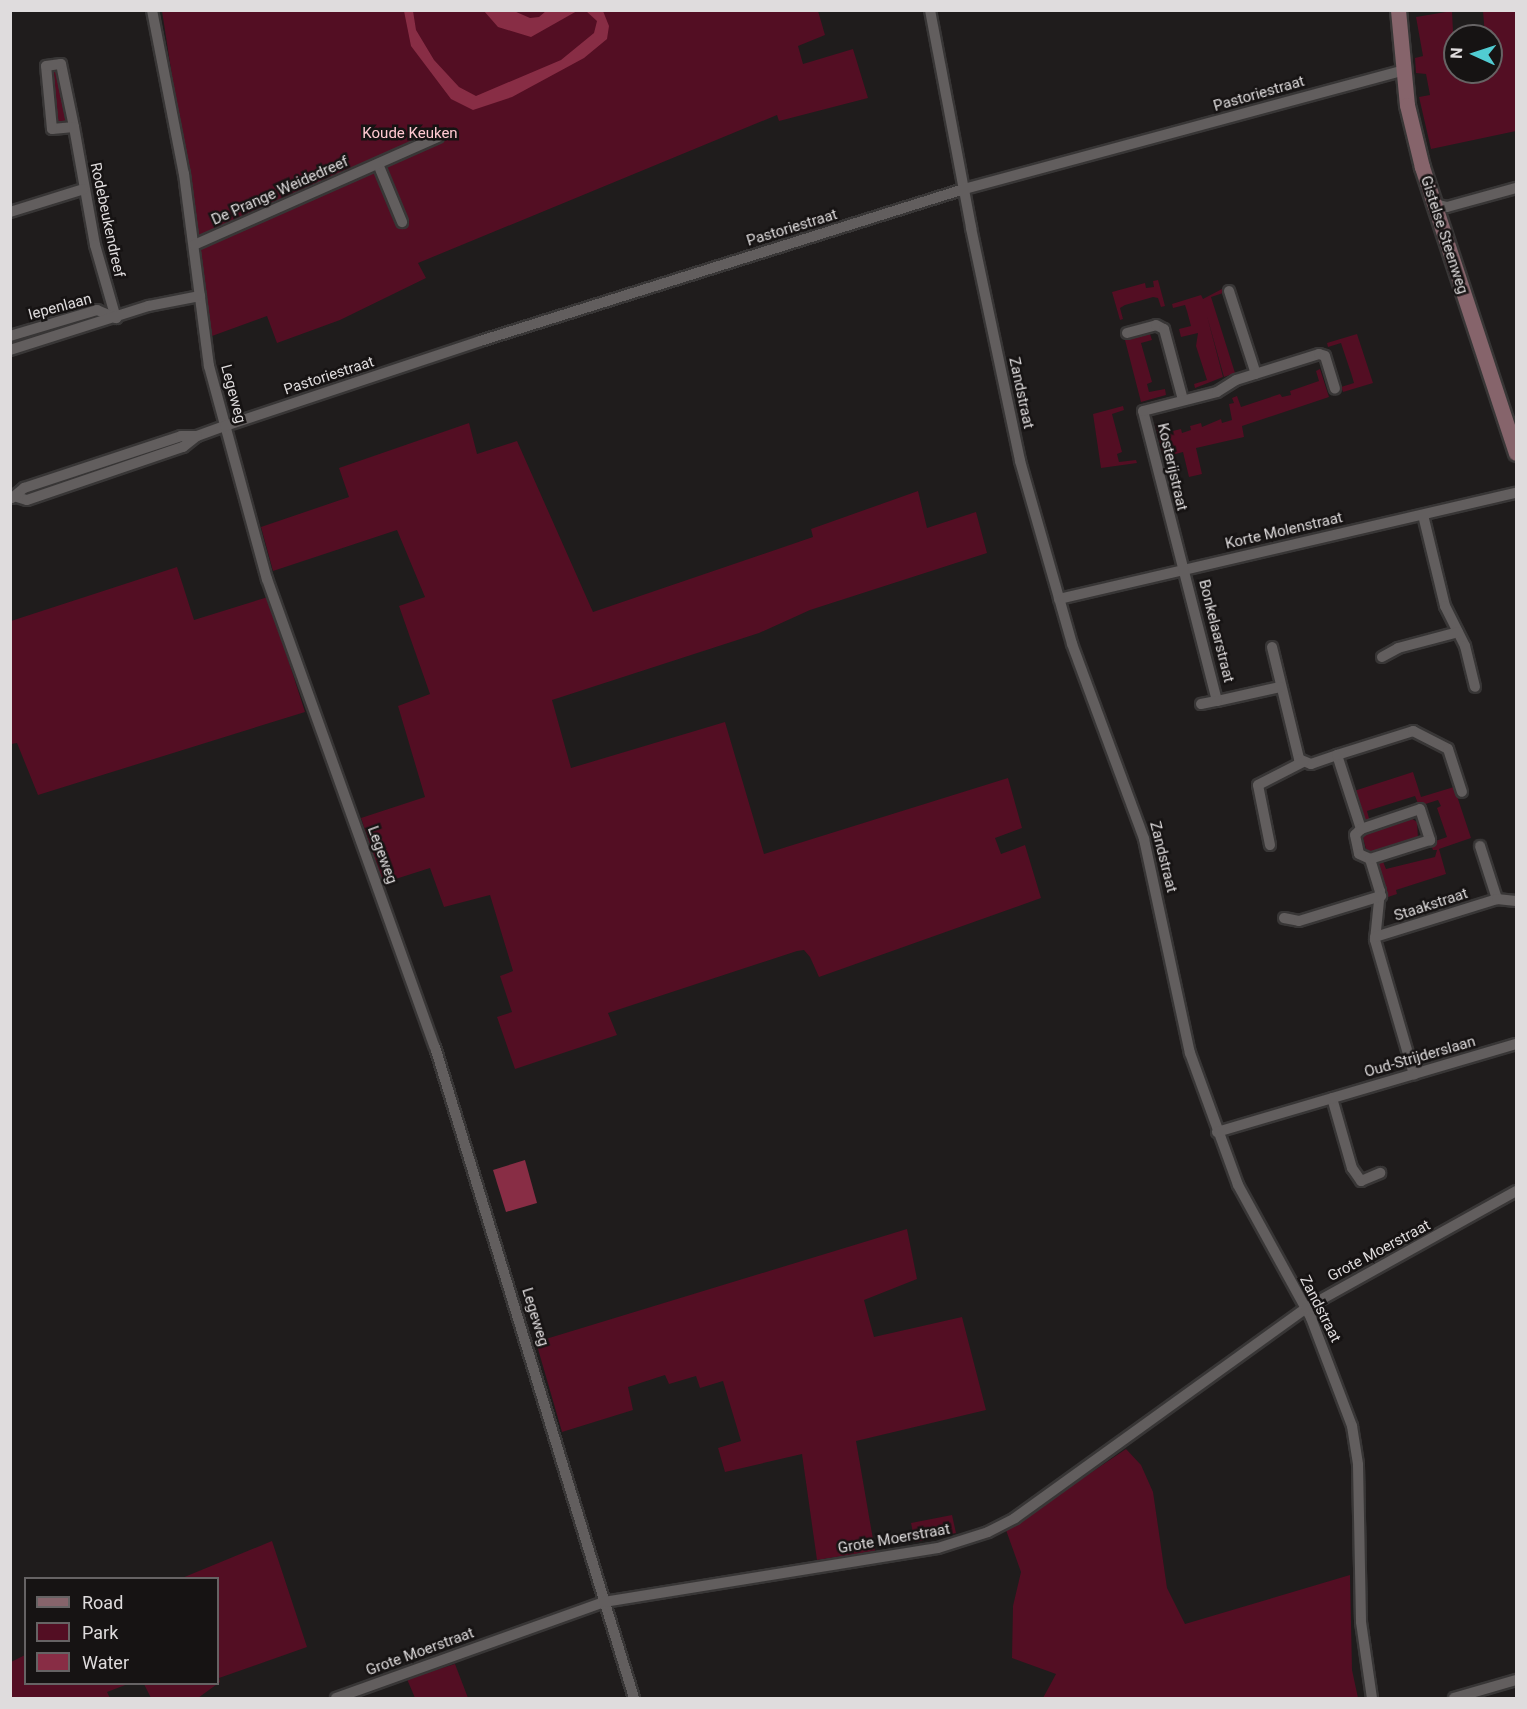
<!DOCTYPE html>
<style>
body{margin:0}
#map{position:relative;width:1527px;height:1709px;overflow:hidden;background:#1f1c1c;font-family:Roboto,sans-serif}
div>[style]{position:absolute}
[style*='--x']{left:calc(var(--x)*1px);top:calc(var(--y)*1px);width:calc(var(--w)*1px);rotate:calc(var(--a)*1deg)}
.green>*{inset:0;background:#530e23}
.water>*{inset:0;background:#882d45}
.roads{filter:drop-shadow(2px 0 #383636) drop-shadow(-2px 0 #383636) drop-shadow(0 2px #383636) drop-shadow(0 -2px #383636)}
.minor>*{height:10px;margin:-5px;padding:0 5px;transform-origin:5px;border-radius:5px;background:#625e5e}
.secondary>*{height:15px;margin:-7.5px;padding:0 7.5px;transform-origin:7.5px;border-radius:7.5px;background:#86646b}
span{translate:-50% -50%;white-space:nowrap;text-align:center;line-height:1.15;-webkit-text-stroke:5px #161313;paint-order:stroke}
.street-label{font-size:15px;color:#dfdcdd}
.park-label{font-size:15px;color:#ffc9d1}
.frame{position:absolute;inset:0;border:12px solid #dfdcdd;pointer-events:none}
.legend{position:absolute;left:24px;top:1577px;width:195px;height:108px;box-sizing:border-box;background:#161313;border:2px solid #666364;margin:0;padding:8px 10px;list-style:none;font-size:18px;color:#dfdcdd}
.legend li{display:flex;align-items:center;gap:12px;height:30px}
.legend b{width:30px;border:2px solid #666364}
.north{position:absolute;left:1443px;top:24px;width:60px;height:60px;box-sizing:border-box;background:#161313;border:2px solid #666364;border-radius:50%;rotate:273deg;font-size:16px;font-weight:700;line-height:24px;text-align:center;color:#dfdcdd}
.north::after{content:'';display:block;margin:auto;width:21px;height:27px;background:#51ccd2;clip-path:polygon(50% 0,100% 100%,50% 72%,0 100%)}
</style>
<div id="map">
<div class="green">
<div style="clip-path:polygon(162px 11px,818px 11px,825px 35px,798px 46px,803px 64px,853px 49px,868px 98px,779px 121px,777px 115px,418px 263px,426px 278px,340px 320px,277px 343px,267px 316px,212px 336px)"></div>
<div style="clip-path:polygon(1452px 11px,1455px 72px,1491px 72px,1491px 36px,1485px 36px,1483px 11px,1516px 11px,1516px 131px,1431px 149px,1419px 97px,1430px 95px,1426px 74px,1416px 73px,1415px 58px,1423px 56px,1416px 17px)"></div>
<div style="clip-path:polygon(52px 69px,57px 69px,66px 123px,56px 122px)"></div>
<div style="clip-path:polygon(1158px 280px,1165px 306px,1161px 307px,1158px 298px,1153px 297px,1125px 305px,1120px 308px,1123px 319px,1120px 320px,1112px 292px,1145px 283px,1146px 288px,1154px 287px,1153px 281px)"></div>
<div style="clip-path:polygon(1222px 289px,1223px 293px,1211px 297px,1235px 373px,1224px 377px,1207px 316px,1223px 377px,1195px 388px,1194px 384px,1207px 380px,1196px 346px,1198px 333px,1181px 337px,1179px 329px,1191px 326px,1187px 311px,1185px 305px,1173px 308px,1172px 304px,1201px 295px,1203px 299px)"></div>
<div style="clip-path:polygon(1150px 334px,1152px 340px,1141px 343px,1152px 382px,1147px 384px,1149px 392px,1165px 389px,1166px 395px,1141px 402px,1125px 340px)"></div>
<div style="clip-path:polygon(1357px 334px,1373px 383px,1343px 392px,1341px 387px,1354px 383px,1351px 373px,1341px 343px,1328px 347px,1327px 343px)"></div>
<div style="clip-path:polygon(1320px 369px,1329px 397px,1242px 426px,1244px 437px,1196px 448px,1202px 474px,1189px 477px,1183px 452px,1172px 455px,1174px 449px,1162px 451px,1155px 423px,1160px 434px,1181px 429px,1182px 433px,1191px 430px,1190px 426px,1201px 423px,1202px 427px,1221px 419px,1222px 423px,1232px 420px,1229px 404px,1234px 403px,1232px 398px,1237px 396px,1241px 407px,1280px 394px,1282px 397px,1291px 395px,1290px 391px,1319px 381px,1316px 371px)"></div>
<div style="clip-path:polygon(1123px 406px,1124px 410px,1112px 414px,1122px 452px,1117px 454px,1119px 462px,1136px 460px,1137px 463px,1101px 468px,1093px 414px)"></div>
<div style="clip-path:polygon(469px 423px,477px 454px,517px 441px,593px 612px,813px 537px,811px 529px,918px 491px,927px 528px,976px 512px,987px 553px,810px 610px,759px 633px,552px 700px,571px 768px,725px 722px,764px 854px,1008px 778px,1022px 828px,995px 838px,1001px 854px,1025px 845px,1041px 898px,819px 977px,810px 957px,804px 950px,797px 951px,608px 1013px,617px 1035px,515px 1069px,497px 1017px,512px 1012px,500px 976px,513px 971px,490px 895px,444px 907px,430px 868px,383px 883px,361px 818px,425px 797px,398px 706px,430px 694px,399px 606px,425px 597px,397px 530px,273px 571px,261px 527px,349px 497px,339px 468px)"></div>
<div style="clip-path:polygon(177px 567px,194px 620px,268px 597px,305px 712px,38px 795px,17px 743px,11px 744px,11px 621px)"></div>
<div style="clip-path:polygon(1413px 772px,1421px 797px,1454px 787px,1471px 838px,1439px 849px,1446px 874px,1396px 890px,1397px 894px,1388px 897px,1377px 861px,1382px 859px,1386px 869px,1435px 857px,1437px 850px,1433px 850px,1430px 843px,1447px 837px,1437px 808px,1441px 806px,1438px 800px,1419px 806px,1415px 796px,1367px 811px,1370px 822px,1365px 824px,1354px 791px)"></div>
<div style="clip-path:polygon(1411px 818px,1417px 822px,1418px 838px,1373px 853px,1366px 849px,1363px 838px,1366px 833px)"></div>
<div style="clip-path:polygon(907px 1229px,917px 1279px,864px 1300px,874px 1337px,962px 1317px,986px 1410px,856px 1441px,875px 1551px,817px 1560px,802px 1454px,725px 1472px,718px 1448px,741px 1441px,723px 1381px,700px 1388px,696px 1376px,669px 1384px,665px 1375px,628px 1387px,633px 1410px,562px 1432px,536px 1342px)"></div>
<div style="clip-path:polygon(1126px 1449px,1141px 1465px,1153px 1492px,1167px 1588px,1185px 1624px,1350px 1575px,1352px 1670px,1358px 1698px,1043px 1698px,1056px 1674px,1012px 1658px,1013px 1606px,1021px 1572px,1006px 1530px)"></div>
<div style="clip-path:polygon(952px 1515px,956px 1533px,915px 1542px,911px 1523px)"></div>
<div style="clip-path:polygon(272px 1541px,307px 1647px,219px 1678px,220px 1682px,198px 1698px,151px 1698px,144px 1684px,218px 1684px,218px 1578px,182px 1578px)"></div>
<div style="clip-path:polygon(25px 1655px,26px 1684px,128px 1684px,107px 1692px,110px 1698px,11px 1698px,11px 1662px)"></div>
<div style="clip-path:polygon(455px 1664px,468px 1698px,415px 1698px,407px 1679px)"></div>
</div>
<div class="water">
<div style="clip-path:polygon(404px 11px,413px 11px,416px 30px,434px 60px,459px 87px,476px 96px,561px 60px,594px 33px,597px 21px,586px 11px,577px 11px,531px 37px,498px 27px,484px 11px,514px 11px,530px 18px,539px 17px,546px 11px,603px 11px,609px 26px,607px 39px,584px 58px,512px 97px,473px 110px,451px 99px,411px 46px)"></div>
<div style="clip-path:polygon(525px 1160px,537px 1203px,506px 1212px,493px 1170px)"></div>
</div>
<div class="roads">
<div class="minor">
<div style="--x:152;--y:10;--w:167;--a:79"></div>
<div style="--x:184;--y:174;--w:194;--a:82.6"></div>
<div style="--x:209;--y:366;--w:221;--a:74.8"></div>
<div style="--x:267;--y:579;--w:497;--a:70.3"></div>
<div style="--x:435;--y:1047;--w:681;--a:73"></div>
<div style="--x:930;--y:10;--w:222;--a:79.3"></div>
<div style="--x:971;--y:228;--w:238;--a:78.1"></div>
<div style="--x:1020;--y:461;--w:190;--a:74.1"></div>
<div style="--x:1072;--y:644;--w:208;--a:69.7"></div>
<div style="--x:1144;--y:839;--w:219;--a:77.9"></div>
<div style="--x:1190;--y:1053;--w:140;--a:70"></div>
<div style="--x:1238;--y:1185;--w:152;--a:61.2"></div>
<div style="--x:1311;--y:1318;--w:116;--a:69.2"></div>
<div style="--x:1352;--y:1426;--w:39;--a:81"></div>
<div style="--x:1358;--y:1465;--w:157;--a:88.9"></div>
<div style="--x:1361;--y:1622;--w:77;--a:81.8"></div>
<div style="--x:61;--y:64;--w:64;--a:78.3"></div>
<div style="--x:74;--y:127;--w:22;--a:175"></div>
<div style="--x:52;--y:129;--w:63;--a:-95.4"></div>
<div style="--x:46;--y:66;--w:15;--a:-8"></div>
<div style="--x:74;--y:127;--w:120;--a:79.9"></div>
<div style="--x:95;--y:245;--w:76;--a:74"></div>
<div style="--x:378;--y:164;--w:63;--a:67.5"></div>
<div style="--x:1433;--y:204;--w:14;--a:12"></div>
<div style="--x:1447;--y:207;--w:72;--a:-15.4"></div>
<div style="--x:10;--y:212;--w:77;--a:-17.3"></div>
<div style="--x:194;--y:245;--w:267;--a:-23.9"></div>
<div style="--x:1229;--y:291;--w:87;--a:72"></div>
<div style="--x:1127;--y:333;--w:30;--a:-15"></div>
<div style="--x:1156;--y:325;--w:9;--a:27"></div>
<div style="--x:1164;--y:329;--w:73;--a:75"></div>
<div style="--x:10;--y:336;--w:91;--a:-16.6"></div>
<div style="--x:97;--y:310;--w:21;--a:23"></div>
<div style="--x:10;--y:350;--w:146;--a:-17.6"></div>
<div style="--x:149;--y:306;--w:52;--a:-11.1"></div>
<div style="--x:17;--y:497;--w:10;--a:17"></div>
<div style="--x:27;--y:500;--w:165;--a:-18.8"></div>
<div style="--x:183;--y:447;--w:18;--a:-38"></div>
<div style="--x:197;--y:436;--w:30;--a:-20"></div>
<div style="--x:225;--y:426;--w:269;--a:-18.4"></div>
<div style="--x:480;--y:341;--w:507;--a:-17.43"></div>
<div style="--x:964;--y:189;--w:454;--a:-15.1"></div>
<div style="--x:12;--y:498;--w:16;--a:-40"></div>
<div style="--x:24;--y:488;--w:165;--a:-18.3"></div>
<div style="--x:181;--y:436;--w:16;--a:0"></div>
<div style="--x:1423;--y:515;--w:94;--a:76.4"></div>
<div style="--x:1445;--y:606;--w:45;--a:63.4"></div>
<div style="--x:1465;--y:646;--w:42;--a:76.3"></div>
<div style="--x:1059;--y:599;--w:469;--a:-13.1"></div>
<div style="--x:1272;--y:647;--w:115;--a:76.4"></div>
<div style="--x:1299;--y:759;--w:13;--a:23"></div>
<div style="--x:1311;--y:764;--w:28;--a:-19"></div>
<div style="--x:1337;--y:755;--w:78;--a:72"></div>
<div style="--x:1361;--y:829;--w:8;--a:135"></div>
<div style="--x:1355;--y:835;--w:19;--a:78"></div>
<div style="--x:1359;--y:854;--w:12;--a:24"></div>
<div style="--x:1370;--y:859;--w:34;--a:73"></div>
<div style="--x:1380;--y:891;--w:49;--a:95.8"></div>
<div style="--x:1375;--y:940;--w:140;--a:73.8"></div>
<div style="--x:1382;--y:657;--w:18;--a:-29"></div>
<div style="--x:1398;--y:648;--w:62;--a:-14.9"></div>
<div style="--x:1280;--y:687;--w:65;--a:167.5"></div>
<div style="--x:1217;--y:701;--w:299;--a:-104.3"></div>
<div style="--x:1143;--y:411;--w:76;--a:-14.4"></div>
<div style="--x:1217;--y:392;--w:22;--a:-32"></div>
<div style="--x:1236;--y:380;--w:87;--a:-17.4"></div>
<div style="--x:1319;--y:354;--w:6;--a:18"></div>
<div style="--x:1325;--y:356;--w:34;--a:73"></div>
<div style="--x:1201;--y:704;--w:16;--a:-11"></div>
<div style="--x:1337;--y:755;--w:80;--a:-17.5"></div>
<div style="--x:1413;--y:731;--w:39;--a:27"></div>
<div style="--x:1448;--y:749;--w:45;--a:72"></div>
<div style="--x:1361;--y:829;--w:62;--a:-18.7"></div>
<div style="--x:1420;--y:809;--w:33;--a:72"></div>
<div style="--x:1430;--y:840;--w:63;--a:162.4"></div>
<div style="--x:1270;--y:845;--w:61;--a:-101.3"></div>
<div style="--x:1258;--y:785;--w:51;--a:-27.1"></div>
<div style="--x:1480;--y:846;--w:56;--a:72.2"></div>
<div style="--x:1284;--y:918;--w:15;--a:11"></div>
<div style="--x:1299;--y:921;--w:86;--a:-17"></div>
<div style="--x:1375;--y:937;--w:128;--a:-17.3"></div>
<div style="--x:1497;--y:899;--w:19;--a:6"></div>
<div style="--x:1332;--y:1098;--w:73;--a:74.1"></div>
<div style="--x:1352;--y:1168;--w:16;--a:55"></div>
<div style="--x:1361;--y:1181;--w:21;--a:-23"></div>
<div style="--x:1217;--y:1132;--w:312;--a:-16.4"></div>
<div style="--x:336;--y:1698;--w:285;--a:-19.7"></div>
<div style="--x:604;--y:1602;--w:338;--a:-9.2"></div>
<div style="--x:938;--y:1548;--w:52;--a:-17.7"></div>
<div style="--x:988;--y:1532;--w:30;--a:-27"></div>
<div style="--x:1015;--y:1518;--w:359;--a:-35.8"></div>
<div style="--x:1306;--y:1308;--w:240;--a:-29.1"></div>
<div style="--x:1454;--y:1698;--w:65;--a:-16.2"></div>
</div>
<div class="secondary">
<div style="--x:1398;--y:10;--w:95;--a:84.6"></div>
<div style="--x:1407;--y:105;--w:64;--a:76.4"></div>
<div style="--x:1422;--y:167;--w:301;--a:71.8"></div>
</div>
</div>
<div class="street-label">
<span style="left:1259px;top:94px;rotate:-16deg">Pastoriestraat</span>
<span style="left:280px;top:191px;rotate:-24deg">De Prange Weidedreef</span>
<span style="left:107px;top:220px;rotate:78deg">Rodebeukendreef</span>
<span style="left:792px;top:228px;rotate:-17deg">Pastoriestraat</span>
<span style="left:1444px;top:235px;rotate:72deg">Gistelse Steenweg</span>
<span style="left:60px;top:307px;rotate:-15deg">Iepenlaan</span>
<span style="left:329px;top:376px;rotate:-18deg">Pastoriestraat</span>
<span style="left:1021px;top:393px;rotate:78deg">Zandstraat</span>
<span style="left:233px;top:394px;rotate:75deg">Legeweg</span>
<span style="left:1172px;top:467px;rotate:77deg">Kosterijstraat</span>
<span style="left:1284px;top:531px;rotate:-13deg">Korte Molenstraat</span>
<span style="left:1216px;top:631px;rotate:76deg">Bonkelaarstraat</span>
<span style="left:382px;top:855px;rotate:70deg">Legeweg</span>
<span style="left:1163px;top:857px;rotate:76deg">Zandstraat</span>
<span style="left:1431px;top:905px;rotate:-18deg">Staakstraat</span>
<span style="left:1420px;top:1057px;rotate:-16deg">Oud-Strijderslaan</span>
<span style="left:1379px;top:1251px;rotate:-28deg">Grote Moerstraat</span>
<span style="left:1320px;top:1309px;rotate:63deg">Zandstraat</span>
<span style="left:535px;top:1317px;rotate:73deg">Legeweg</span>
<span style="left:894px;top:1539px;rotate:-10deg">Grote Moerstraat</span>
<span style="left:420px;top:1652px;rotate:-20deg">Grote Moerstraat</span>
</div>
<div class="park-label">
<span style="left:410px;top:134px">Koude Keuken</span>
</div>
<div class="frame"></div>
<ul class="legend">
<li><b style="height:8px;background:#86646b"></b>Road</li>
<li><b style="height:16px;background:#530e23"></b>Park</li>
<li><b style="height:16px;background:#882d45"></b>Water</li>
</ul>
<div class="north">N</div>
</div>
